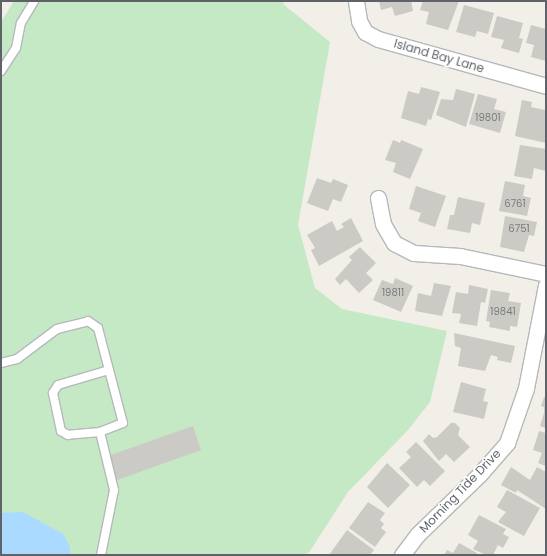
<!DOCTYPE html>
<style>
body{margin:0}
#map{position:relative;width:547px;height:556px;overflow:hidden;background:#f1efe8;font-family:Poppins,sans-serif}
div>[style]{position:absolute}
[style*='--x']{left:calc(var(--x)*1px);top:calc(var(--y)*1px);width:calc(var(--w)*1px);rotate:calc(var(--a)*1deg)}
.green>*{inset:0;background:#c5e8c5}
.water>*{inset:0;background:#aadaff}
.building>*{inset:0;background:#cccac5}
.roads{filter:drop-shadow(1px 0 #b5b8bc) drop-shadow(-1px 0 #b5b8bc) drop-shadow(0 1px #b5b8bc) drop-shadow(0 -1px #b5b8bc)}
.service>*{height:8px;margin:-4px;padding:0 4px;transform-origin:4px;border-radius:4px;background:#fff}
.minor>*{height:15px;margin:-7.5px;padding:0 7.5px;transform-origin:7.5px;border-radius:7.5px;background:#fff}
span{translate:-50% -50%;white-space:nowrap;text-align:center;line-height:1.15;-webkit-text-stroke:3.5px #fff;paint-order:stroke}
.number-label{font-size:10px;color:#7a7d7f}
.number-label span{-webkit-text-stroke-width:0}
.street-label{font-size:12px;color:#5f6368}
.frame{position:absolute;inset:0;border:2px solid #5f6368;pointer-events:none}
</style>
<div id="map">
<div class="green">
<div style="clip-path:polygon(14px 1px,284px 1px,283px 4px,330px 42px,298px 225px,315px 288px,342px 309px,447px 331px,430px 402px,408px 430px,348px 492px,310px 551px,305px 555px,1px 555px,1px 22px)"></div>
</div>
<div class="water">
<div style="clip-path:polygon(23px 512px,63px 534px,70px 547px,70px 555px,1px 555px,1px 513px)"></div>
</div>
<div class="building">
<div style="clip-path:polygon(379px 1px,411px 1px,413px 11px,395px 16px,392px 7px,381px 10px)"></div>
<div style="clip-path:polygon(423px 1px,459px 1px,448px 30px,426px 24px,429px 12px,420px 10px)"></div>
<div style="clip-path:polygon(464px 5px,494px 13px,488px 34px,477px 31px,475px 37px,456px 32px)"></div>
<div style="clip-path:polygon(497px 16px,523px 23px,519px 38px,523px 39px,519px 53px,501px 48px,504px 40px,491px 37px)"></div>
<div style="clip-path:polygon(531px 25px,546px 29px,546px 61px,531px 57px,534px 45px,526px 43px)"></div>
<div style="clip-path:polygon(421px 87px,440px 92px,431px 120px,428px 119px,426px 126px,401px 118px,408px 91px,419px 94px)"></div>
<div style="clip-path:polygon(456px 89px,475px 94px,466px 127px,436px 115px,441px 99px,453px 100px)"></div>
<div style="clip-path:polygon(478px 94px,497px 99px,494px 109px,506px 112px,500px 133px,469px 124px)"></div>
<div style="clip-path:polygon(522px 100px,532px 102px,531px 107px,545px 110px,546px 143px,515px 136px)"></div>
<div style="clip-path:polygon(393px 140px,400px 143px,401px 140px,423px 149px,410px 179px,393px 172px,396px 163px,385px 160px)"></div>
<div style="clip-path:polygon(520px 145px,546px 149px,546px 171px,534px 168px,532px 179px,514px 176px)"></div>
<div style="clip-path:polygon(317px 178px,331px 183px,333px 179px,348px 185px,341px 202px,333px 199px,328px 211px,307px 203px)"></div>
<div style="clip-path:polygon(505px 181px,525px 185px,523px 196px,531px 198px,527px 216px,499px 211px)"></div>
<div style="clip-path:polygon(416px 186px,446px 196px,435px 227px,418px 221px,421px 213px,409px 209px)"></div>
<div style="clip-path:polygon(458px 197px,485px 203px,480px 225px,472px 223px,470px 233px,447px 229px,450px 215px,454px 215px)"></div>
<div style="clip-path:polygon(505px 216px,537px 222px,534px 236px,529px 235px,524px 252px,500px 247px)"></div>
<div style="clip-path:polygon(351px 218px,363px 241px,319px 266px,311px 250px,315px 248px,307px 235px,332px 221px,337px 231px,344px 227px,341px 224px)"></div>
<div style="clip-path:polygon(360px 247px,376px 263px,366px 273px,373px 280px,359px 293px,346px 279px,340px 285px,335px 279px,352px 260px,349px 257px)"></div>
<div style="clip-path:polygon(395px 278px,413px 286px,401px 312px,373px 300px,382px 280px,393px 284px)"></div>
<div style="clip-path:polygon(434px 283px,451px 286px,442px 316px,415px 311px,418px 293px,431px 296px)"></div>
<div style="clip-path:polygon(469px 285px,488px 289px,485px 303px,481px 302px,477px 326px,459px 323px,461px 314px,452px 313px,456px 292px,468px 294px)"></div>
<div style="clip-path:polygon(491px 290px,510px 293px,508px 301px,521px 303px,517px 327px,510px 326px,510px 331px,489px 327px,490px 322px,486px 321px)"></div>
<div style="clip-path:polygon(454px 333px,515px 346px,511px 363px,497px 360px,498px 357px,491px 355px,485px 371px,458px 366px,461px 348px,455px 346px)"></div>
<div style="clip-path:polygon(461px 382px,486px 389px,483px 401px,488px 402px,484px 419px,453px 412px)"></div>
<div style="clip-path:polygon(544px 397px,546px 397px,546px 428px,540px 426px,544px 413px,544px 407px,541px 406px)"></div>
<div style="clip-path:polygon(451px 423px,455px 423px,460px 428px,458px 435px,470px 447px,454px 462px,446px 454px,439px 461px,423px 441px,429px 434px,433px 438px,437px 437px)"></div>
<div style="clip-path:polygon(193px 426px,201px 450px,117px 480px,108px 456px)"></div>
<div style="clip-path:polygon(539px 431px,546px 433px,546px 466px,538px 463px,542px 453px,533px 450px)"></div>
<div style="clip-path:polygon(416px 442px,445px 471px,430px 486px,424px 480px,417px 487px,399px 468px,411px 457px,406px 452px)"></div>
<div style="clip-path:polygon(387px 463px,410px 485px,388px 508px,367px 487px)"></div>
<div style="clip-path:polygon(511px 467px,530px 480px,537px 467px,546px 472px,546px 509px,517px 490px,516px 493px,501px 485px)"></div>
<div style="clip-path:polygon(507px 490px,540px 508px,524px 536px,498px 522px,506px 512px,497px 507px)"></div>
<div style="clip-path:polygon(368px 502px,385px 513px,380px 520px,384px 524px,381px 528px,386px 532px,375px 547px,349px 528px)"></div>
<div style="clip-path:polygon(479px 515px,506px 529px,503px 534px,509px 537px,503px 548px,498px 545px,493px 555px,486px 555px,473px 549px,478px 541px,468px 535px)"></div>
<div style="clip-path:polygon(347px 530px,374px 550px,370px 555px,329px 555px)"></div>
<div style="clip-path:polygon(459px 543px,477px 553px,476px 555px,444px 555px,447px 550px,453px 553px)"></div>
</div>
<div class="roads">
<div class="service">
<div style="--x:1;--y:71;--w:27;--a:-57"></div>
<div style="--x:16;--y:48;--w:25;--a:-79"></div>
<div style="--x:21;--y:23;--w:26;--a:-59"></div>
<div style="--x:1;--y:363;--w:16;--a:-14"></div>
<div style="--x:17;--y:359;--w:50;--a:-36.9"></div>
<div style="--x:57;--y:329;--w:32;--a:-14"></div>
<div style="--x:88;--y:321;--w:12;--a:35"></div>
<div style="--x:98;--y:328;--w:98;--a:75.3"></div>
<div style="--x:123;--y:423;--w:25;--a:159"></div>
<div style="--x:100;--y:432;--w:60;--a:76.4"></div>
<div style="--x:114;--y:490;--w:66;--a:101.3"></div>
<div style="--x:100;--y:432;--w:32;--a:175"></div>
<div style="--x:68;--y:435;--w:8;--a:-150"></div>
<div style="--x:61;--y:431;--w:39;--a:-102"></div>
<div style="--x:53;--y:393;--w:9;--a:-58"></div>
<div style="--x:58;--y:385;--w:53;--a:-16.4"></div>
</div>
<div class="minor">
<div style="--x:356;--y:1;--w:20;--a:81"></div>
<div style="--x:359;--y:21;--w:13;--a:61"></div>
<div style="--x:365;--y:32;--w:15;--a:28"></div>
<div style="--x:378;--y:39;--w:174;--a:15.6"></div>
<div style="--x:378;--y:198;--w:26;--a:79"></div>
<div style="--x:383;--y:224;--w:22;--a:60"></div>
<div style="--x:394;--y:243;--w:22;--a:27"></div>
<div style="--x:414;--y:253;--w:46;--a:3.7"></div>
<div style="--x:460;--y:256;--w:88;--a:11.8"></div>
<div style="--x:402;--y:555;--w:25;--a:-53"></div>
<div style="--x:417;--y:535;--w:86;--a:-44.1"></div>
<div style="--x:479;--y:475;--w:43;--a:-48.8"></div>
<div style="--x:507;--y:443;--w:58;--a:-70.9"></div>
<div style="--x:526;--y:388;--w:105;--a:-79"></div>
</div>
</div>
<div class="number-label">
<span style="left:488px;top:118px">19801</span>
<span style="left:515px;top:204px">6761</span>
<span style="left:519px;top:229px">6751</span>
<span style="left:393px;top:293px">19811</span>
<span style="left:503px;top:312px">19841</span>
</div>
<div class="street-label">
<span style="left:439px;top:56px;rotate:16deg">Island Bay Lane</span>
<span style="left:460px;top:491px;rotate:-46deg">Morning Tide Drive</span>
</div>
<div class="frame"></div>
</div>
